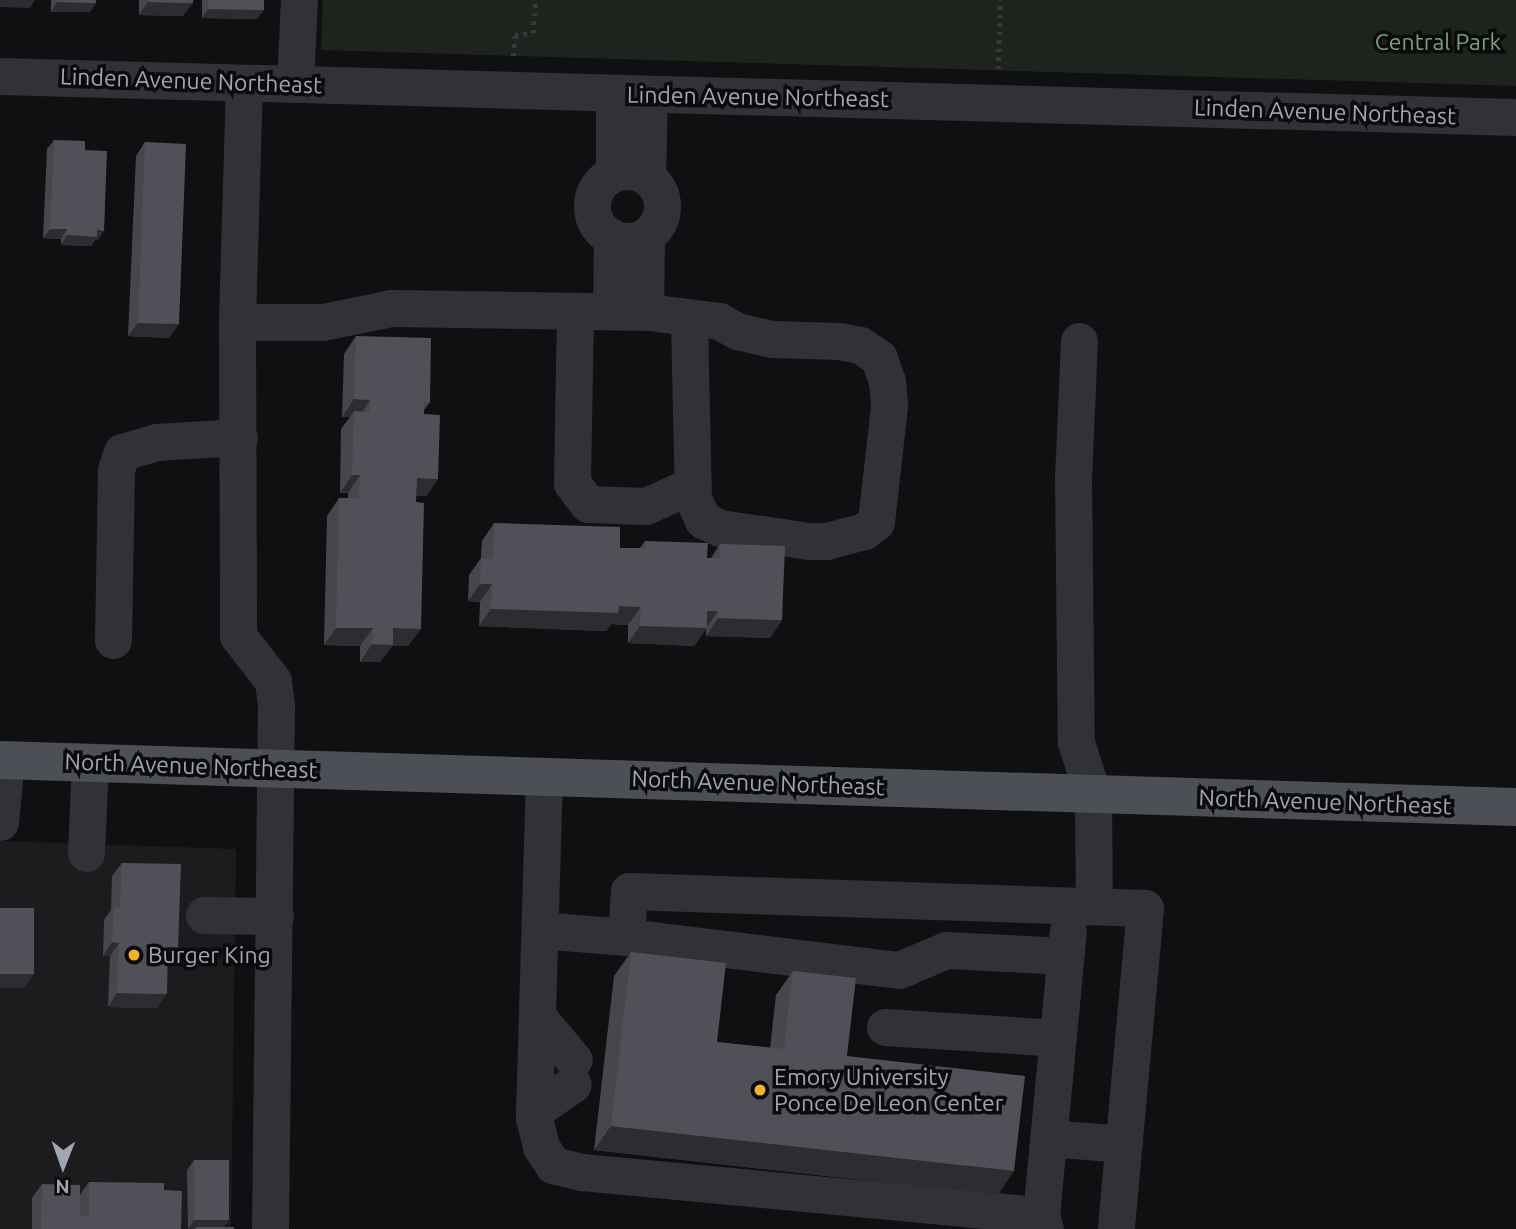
<!DOCTYPE html>
<style>
body{margin:0}
#map{position:relative;width:1516px;height:1229px;overflow:hidden;background:#101012;font-family:Ubuntu,sans-serif}
div>[style]{position:absolute}
[style*='--x']{left:calc(var(--x)*1px);top:calc(var(--y)*1px);width:calc(var(--w)*1px);rotate:calc(var(--a)*1deg)}
.built>*{inset:0;background:#1c1c1f}
.green>*{inset:0;background:#1d241e}
.path>*{height:4.5px;margin-top:-2.25px;transform-origin:0;background:repeating-linear-gradient(90deg,#37393e 0 3.5px,transparent 0 8.5px)}
.minor>*{height:37px;margin:-18.5px;padding:0 18.5px;transform-origin:18.5px;border-radius:18.5px;background:#313237}
.minor>.ring{margin:-18.5px;padding:0;box-sizing:content-box;background:none;border:37px solid #313237;border-radius:50%}
.major>*{height:38px;margin:-19px;padding:0 19px;transform-origin:19px;border-radius:19px;background:#4d4f56}
.wall>*{inset:0;background:#46474d}
.shaded-wall>*{inset:0;background:#2c2d31}
.building>*{inset:0;background:#505158}
.dots>*{width:19px;height:19px;translate:-50% -50%;box-sizing:border-box;border:4px solid #0b0b0d;border-radius:50%}
span{translate:-50% -50%;white-space:nowrap;text-align:center;line-height:1.15;-webkit-text-stroke:7px #0b0b0d;paint-order:stroke}
.park-label{font-size:23px;color:#789e7b}
.street-label{font-size:23px;color:#a1a6b3}
.poi-label{font-size:23px;color:#a1a6b3}
.left{translate:0 -50%;text-align:left}
.north{position:absolute;left:28px;top:1131px;width:70px;height:70px;-webkit-text-stroke:5px #0b0b0d;paint-order:stroke;rotate:181deg;font-size:19px;font-weight:700;line-height:28px;text-align:center;color:#a1a6b3}
.north::after{content:'';display:block;margin:auto;width:24px;height:32px;background:#a1a6b3;clip-path:polygon(50% 0,100% 100%,50% 72%,0 100%)}
</style>
<div id="map">
<div class="built">
<div style="clip-path:polygon(0 841px,236px 849px,231px 1229px,0 1229px)"></div>
</div>
<div class="green">
<div style="clip-path:polygon(323px 0,1516px 0,1516px 86px,321px 50px)"></div>
</div>
<div class="path">
<div style="--x:513;--y:56;--w:21;--a:-85"></div>
<div style="--x:515;--y:35;--w:18;--a:-6"></div>
<div style="--x:533;--y:33;--w:33;--a:-85"></div>
<div style="--x:998;--y:69;--w:69;--a:-88.3"></div>
</div>
<div class="minor">
<div style="--x:0;--y:76;--w:1517;--a:1.55"></div>
<div style="--x:244;--y:83;--w:239;--a:91.7"></div>
<div style="--x:237;--y:322;--w:314;--a:89.8"></div>
<div style="--x:238;--y:636;--w:57;--a:52.1"></div>
<div style="--x:273;--y:681;--w:25;--a:83"></div>
<div style="--x:276;--y:706;--w:523;--a:90.66"></div>
<div style="--x:295;--y:84;--w:84;--a:-87.3"></div>
<div class="ring" style="left:592px;top:171px;width:33px;height:33px"></div>
<div style="--x:614;--y:173;--w:80;--a:-90"></div>
<div style="--x:647;--y:176;--w:82;--a:-88.6"></div>
<div style="--x:575;--y:311;--w:172;--a:91"></div>
<div style="--x:572;--y:483;--w:26;--a:53"></div>
<div style="--x:588;--y:504;--w:58;--a:2"></div>
<div style="--x:646;--y:506;--w:51;--a:-24.5"></div>
<div style="--x:611;--y:311;--w:74;--a:-89.2"></div>
<div style="--x:645;--y:312;--w:76;--a:-89.2"></div>
<div style="--x:237;--y:322;--w:86;--a:0"></div>
<div style="--x:323;--y:322;--w:69;--a:-11.6"></div>
<div style="--x:391;--y:308;--w:258;--a:0.9"></div>
<div style="--x:649;--y:312;--w:71;--a:7.3"></div>
<div style="--x:719;--y:321;--w:21;--a:29"></div>
<div style="--x:737;--y:331;--w:37;--a:13"></div>
<div style="--x:773;--y:339;--w:66;--a:1.7"></div>
<div style="--x:839;--y:341;--w:21;--a:11"></div>
<div style="--x:860;--y:345;--w:23;--a:34"></div>
<div style="--x:879;--y:358;--w:24;--a:71"></div>
<div style="--x:887;--y:381;--w:25;--a:85"></div>
<div style="--x:889;--y:406;--w:117;--a:96.4"></div>
<div style="--x:876;--y:522;--w:15;--a:143"></div>
<div style="--x:864;--y:531;--w:38;--a:165"></div>
<div style="--x:827;--y:541;--w:18;--a:180"></div>
<div style="--x:809;--y:541;--w:90;--a:-171.7"></div>
<div style="--x:720;--y:528;--w:19;--a:-155"></div>
<div style="--x:703;--y:520;--w:23;--a:-115"></div>
<div style="--x:693;--y:499;--w:181;--a:-91.3"></div>
<div style="--x:1079;--y:341;--w:135;--a:92.5"></div>
<div style="--x:1073;--y:476;--w:266;--a:89.4"></div>
<div style="--x:1076;--y:742;--w:57;--a:72.5"></div>
<div style="--x:1093;--y:796;--w:110;--a:89.5"></div>
<div style="--x:113;--y:640;--w:170;--a:-89"></div>
<div style="--x:116;--y:470;--w:19;--a:-72"></div>
<div style="--x:122;--y:452;--w:35;--a:-16"></div>
<div style="--x:156;--y:442;--w:83;--a:-3.4"></div>
<div style="--x:544;--y:776;--w:342;--a:91.7"></div>
<div style="--x:534;--y:1118;--w:30;--a:76"></div>
<div style="--x:541;--y:1147;--w:22;--a:56"></div>
<div style="--x:553;--y:1165;--w:30;--a:14"></div>
<div style="--x:582;--y:1172;--w:461;--a:5.4"></div>
<div style="--x:0;--y:822;--w:62;--a:-84.5"></div>
<div style="--x:86;--y:853;--w:91;--a:-87.5"></div>
<div style="--x:204;--y:915;--w:71;--a:0.8"></div>
<div style="--x:540;--y:930;--w:86;--a:4.7"></div>
<div style="--x:1065;--y:956;--w:119;--a:-177.1"></div>
<div style="--x:946;--y:950;--w:51;--a:156.9"></div>
<div style="--x:899;--y:970;--w:275;--a:-173.1"></div>
<div style="--x:626;--y:937;--w:46;--a:-86.3"></div>
<div style="--x:629;--y:891;--w:516;--a:1.89"></div>
<div style="--x:1145;--y:908;--w:322;--a:95.2"></div>
<div style="--x:537;--y:1016;--w:57;--a:49.9"></div>
<div style="--x:885;--y:1027;--w:173;--a:3.6"></div>
<div style="--x:534;--y:1111;--w:47;--a:-34.7"></div>
<div style="--x:1049;--y:1138;--w:75;--a:4.6"></div>
<div style="--x:1045;--y:1229;--w:15;--a:-106"></div>
<div style="--x:1041;--y:1215;--w:285;--a:-84.6"></div>
</div>
<div class="major">
<div style="--x:0;--y:760;--w:1517;--a:1.78"></div>
</div>
<div class="wall">
<div style="clip-path:polygon(51px 0,110px 0,96px 0,90px 12px,51px 12px)"></div>
<div style="clip-path:polygon(139px 0,193px 0,183px 16px,139px 15px)"></div>
<div style="clip-path:polygon(202px 0,264px 0,257px 19px,202px 18px)"></div>
<div style="clip-path:polygon(54px 140px,85px 150px,98px 240px,95px 240px,91px 246px,61px 245px,61px 239px,43px 238px,47px 149px)"></div>
<div style="clip-path:polygon(145px 142px,169px 338px,128px 336px,136px 156px)"></div>
<div style="clip-path:polygon(356px 336px,430px 402px,424px 410px,424px 414px,438px 479px,426px 496px,416px 496px,408px 646px,392px 646px,380px 662px,360px 662px,360px 646px,324px 645px,327px 516px,339px 498px,348px 498px,348px 493px,340px 493px,341px 429px,350px 417px,342px 417px,344px 354px)"></div>
<div style="clip-path:polygon(494px 523px,620px 548px,640px 548px,645px 541px,707px 558px,711px 558px,720px 544px,782px 620px,770px 638px,706px 636px,706px 629px,694px 646px,628px 643px,628px 625px,611px 624px,606px 631px,479px 626px,480px 602px,468px 601px,469px 575px,481px 558px,482px 541px)"></div>
<div style="clip-path:polygon(122px 863px,178px 948px,168px 961px,157px 1008px,108px 1007px,110px 956px,103px 956px,104px 920px,111px 910px,112px 876px)"></div>
<div style="clip-path:polygon(631px 952px,717px 1042px,770px 1048px,776px 995px,793px 971px,847px 1056px,998px 1195px,594px 1150px,614px 976px)"></div>
<div style="clip-path:polygon(194px 1160px,224px 1227px,234px 1229px,188px 1229px,187px 1170px)"></div>
<div style="clip-path:polygon(89px 1182px,164px 1190px,181px 1229px,32px 1229px,32px 1198px,42px 1184px,80px 1195px)"></div>
</div>
<div class="shaded-wall">
<div style="clip-path:polygon(0 0,35px 0,30px 8px,0 7px)"></div>
<div style="clip-path:polygon(57px 2px,96px 3px,90px 12px,51px 12px)"></div>
<div style="clip-path:polygon(148px 2px,193px 3px,183px 16px,139px 15px)"></div>
<div style="clip-path:polygon(208px 9px,264px 10px,257px 19px,202px 18px)"></div>
<div style="clip-path:polygon(50px 229px,67px 229px,61px 239px,43px 238px)"></div>
<div style="clip-path:polygon(97px 230px,104px 231px,98px 240px,95px 240px,91px 246px,61px 245px,67px 235px)"></div>
<div style="clip-path:polygon(138px 323px,179px 324px,169px 338px,128px 336px)"></div>
<div style="clip-path:polygon(354px 399px,370px 400px,358px 418px,354px 411px,350px 417px,342px 417px)"></div>
<div style="clip-path:polygon(352px 475px,360px 475px,348px 493px,340px 493px)"></div>
<div style="clip-path:polygon(417px 478px,438px 479px,426px 496px,404px 496px)"></div>
<div style="clip-path:polygon(480px 584px,492px 584px,480px 602px,468px 601px)"></div>
<div style="clip-path:polygon(619px 606px,641px 607px,628px 625px,611px 624px,606px 631px,479px 626px,491px 609px)"></div>
<div style="clip-path:polygon(707px 611px,718px 611px,694px 646px,628px 643px,640px 626px)"></div>
<div style="clip-path:polygon(718px 618px,782px 620px,770px 638px,706px 636px)"></div>
<div style="clip-path:polygon(336px 628px,373px 628px,360px 646px,324px 645px)"></div>
<div style="clip-path:polygon(393px 628px,421px 629px,408px 646px,392px 646px,380px 662px,360px 662px,372px 644px)"></div>
<div style="clip-path:polygon(112px 942px,119px 943px,110px 956px,103px 956px)"></div>
<div style="clip-path:polygon(168px 947px,178px 948px,169px 961px,159px 961px)"></div>
<div style="clip-path:polygon(0 974px,34px 974px,24px 988px,0 988px)"></div>
<div style="clip-path:polygon(117px 993px,167px 994px,157px 1008px,108px 1007px)"></div>
<div style="clip-path:polygon(611px 1126px,1014px 1171px,998px 1195px,594px 1150px)"></div>
<div style="clip-path:polygon(194px 1220px,229px 1220px,223px 1229px,196px 1227px,195px 1229px,188px 1229px)"></div>
</div>
<div class="building">
<div style="clip-path:polygon(58px 0,96px 0,96px 3px,57px 2px)"></div>
<div style="clip-path:polygon(149px 0,193px 0,193px 3px,148px 2px)"></div>
<div style="clip-path:polygon(208px 0,264px 0,264px 10px,208px 9px)"></div>
<div style="clip-path:polygon(54px 140px,85px 141px,85px 150px,107px 151px,104px 231px,97px 230px,97px 237px,67px 235px,67px 229px,50px 229px)"></div>
<div style="clip-path:polygon(145px 142px,186px 144px,179px 324px,138px 323px)"></div>
<div style="clip-path:polygon(356px 336px,431px 338px,430px 402px,424px 402px,424px 414px,440px 415px,438px 479px,417px 478px,416px 502px,424px 503px,421px 629px,393px 628px,393px 645px,372px 644px,373px 628px,336px 628px,339px 498px,359px 498px,360px 475px,352px 475px,354px 411px,369px 412px,370px 400px,354px 399px)"></div>
<div style="clip-path:polygon(494px 523px,620px 527px,620px 548px,645px 548px,645px 541px,708px 543px,707px 558px,720px 558px,720px 544px,785px 546px,782px 620px,718px 618px,718px 611px,707px 611px,707px 628px,640px 626px,641px 607px,619px 606px,618px 613px,491px 609px,492px 584px,480px 584px,481px 558px,493px 559px)"></div>
<div style="clip-path:polygon(122px 863px,181px 864px,178px 948px,168px 947px,167px 994px,117px 993px,119px 943px,112px 942px,114px 907px,120px 908px)"></div>
<div style="clip-path:polygon(0 908px,34px 908px,34px 974px,0 974px)"></div>
<div style="clip-path:polygon(631px 952px,726px 963px,717px 1042px,784px 1049px,793px 971px,856px 978px,847px 1056px,1025px 1076px,1014px 1171px,611px 1126px)"></div>
<div style="clip-path:polygon(194px 1160px,229px 1160px,229px 1220px,194px 1220px)"></div>
<div style="clip-path:polygon(89px 1182px,164px 1183px,164px 1190px,182px 1191px,181px 1229px,41px 1229px,42px 1184px,80px 1185px,80px 1216px,89px 1216px)"></div>
<div style="clip-path:polygon(196px 1227px,234px 1227px,234px 1229px,196px 1229px)"></div>
</div>
<div class="dots">
<div style="left:134px;top:955px;background:#f1b229"></div>
<div style="left:760px;top:1090px;background:#f1b229"></div>
</div>
<div class="park-label">
<span style="left:1438px;top:42px">Central Park</span>
</div>
<div class="street-label">
<span style="left:191px;top:81px;rotate:2deg">Linden Avenue Northeast</span>
<span style="left:758px;top:97px;rotate:1deg">Linden Avenue Northeast</span>
<span style="left:1325px;top:112px;rotate:2deg">Linden Avenue Northeast</span>
<span style="left:191px;top:766px;rotate:2deg">North Avenue Northeast</span>
<span style="left:758px;top:783px;rotate:2deg">North Avenue Northeast</span>
<span style="left:1325px;top:802px;rotate:2deg">North Avenue Northeast</span>
</div>
<div class="poi-label">
<span class="left" style="left:148px;top:955px">Burger King</span>
<span class="left" style="left:774px;top:1090px">Emory University<br>Ponce De Leon Center</span>
</div>
<div class="north">N</div>
</div>
